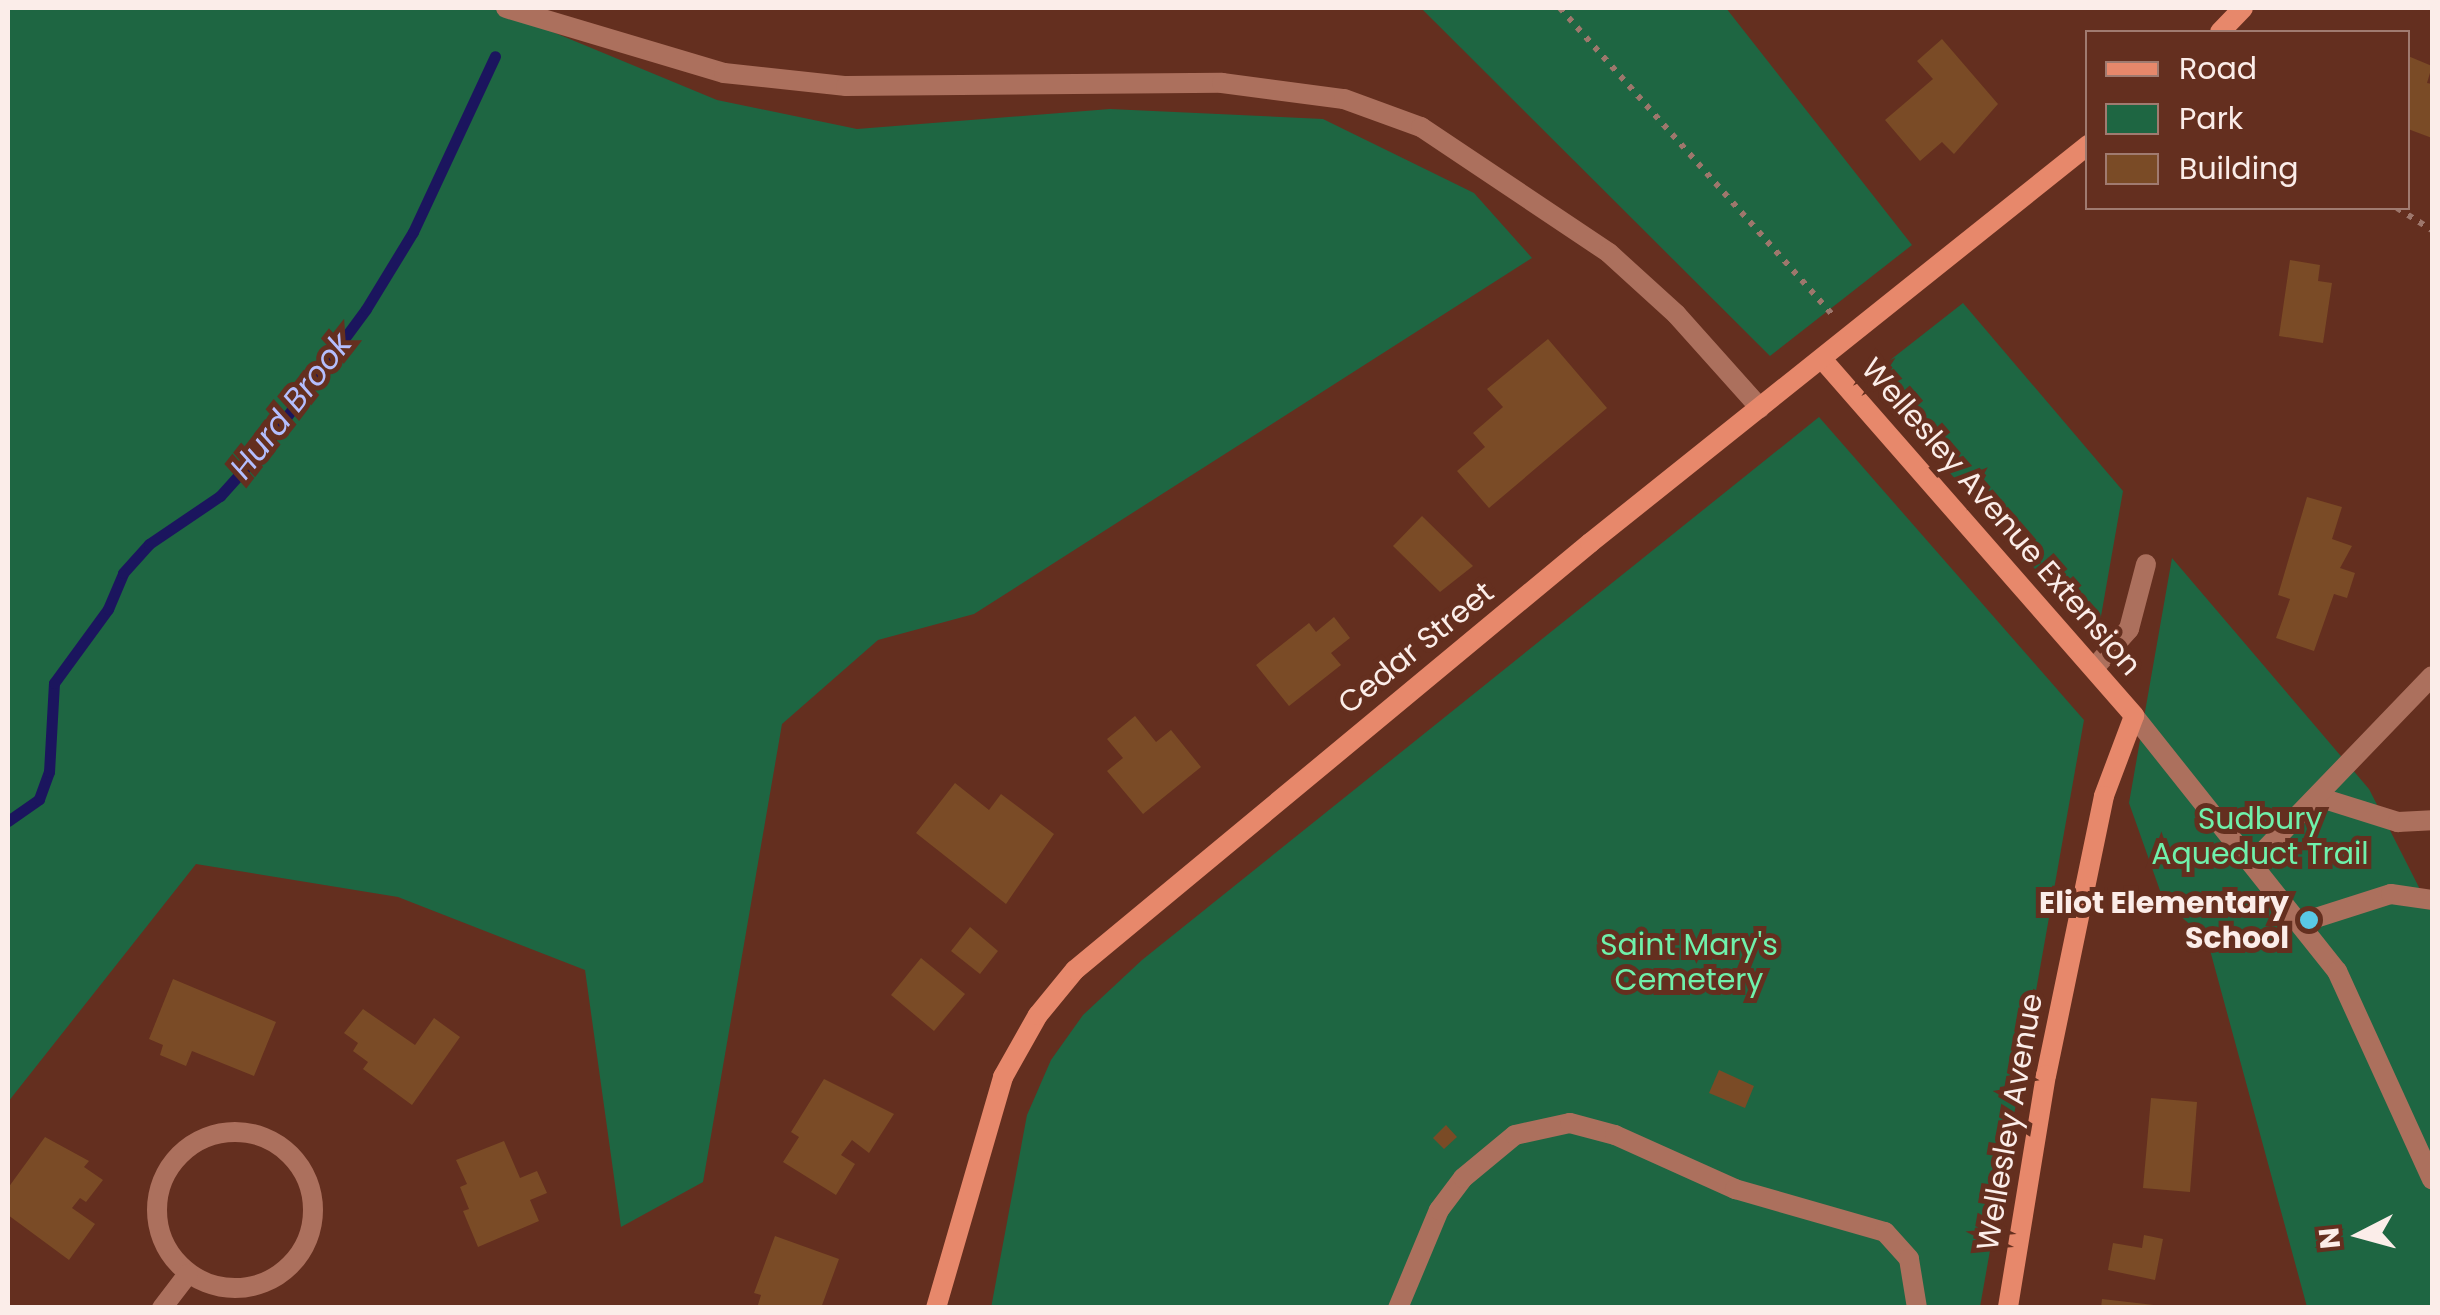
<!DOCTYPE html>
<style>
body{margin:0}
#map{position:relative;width:2440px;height:1315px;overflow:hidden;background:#642f1f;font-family:Poppins,sans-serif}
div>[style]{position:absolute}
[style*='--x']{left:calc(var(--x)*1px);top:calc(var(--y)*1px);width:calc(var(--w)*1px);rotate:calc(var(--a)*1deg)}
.green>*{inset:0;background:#1e6642}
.stream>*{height:11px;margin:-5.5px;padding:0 5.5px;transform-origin:5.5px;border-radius:5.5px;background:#1b155e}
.building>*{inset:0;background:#7a4b26}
.path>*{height:6px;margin-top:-3px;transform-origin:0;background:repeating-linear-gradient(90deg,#9d776c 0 5px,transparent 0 13px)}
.lane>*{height:20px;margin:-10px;padding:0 10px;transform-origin:10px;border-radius:10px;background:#ac705d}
.street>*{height:20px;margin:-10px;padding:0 10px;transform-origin:10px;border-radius:10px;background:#ac705d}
.street>.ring{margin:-10px;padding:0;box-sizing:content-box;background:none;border:20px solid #ac705d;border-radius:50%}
.secondary>*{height:20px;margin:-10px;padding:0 10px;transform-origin:10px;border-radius:10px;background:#e7886b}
.dots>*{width:28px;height:28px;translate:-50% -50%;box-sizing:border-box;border:5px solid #642f1f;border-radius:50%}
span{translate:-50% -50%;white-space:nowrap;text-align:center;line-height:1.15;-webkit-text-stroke:10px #642f1f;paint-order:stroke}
.street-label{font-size:30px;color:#fbede9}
.park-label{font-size:30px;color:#6ff1ab}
.poi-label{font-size:30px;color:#fbede9;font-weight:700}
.right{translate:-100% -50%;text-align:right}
.water-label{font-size:32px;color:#b4befe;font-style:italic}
.frame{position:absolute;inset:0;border:10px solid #fbede9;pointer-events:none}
.legend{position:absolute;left:2085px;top:30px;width:325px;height:180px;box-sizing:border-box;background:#642f1f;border:2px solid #a07b70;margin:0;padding:12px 18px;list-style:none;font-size:30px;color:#fbede9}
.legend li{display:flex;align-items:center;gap:20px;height:50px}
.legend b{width:50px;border:2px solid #a07b70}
.north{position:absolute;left:2310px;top:1185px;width:100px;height:100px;-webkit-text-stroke:8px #642f1f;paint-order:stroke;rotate:264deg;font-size:28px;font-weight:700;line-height:40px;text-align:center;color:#fbede9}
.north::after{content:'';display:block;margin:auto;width:35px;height:45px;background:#fbede9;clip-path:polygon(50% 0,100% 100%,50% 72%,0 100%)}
</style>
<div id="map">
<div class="green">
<div style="clip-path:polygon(8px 8px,495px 8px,717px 100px,857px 129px,1110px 109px,1323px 119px,1474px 193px,1532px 258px,974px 614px,878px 640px,782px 724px,703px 1182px,621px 1227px,585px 970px,398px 897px,196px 864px,8px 1102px)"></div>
<div style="clip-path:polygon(1421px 8px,1726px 8px,1912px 245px,1770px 356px)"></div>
<div style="clip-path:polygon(1963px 303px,2123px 491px,2097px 639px,1880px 394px,1881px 370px,1889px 361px)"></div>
<div style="clip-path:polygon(1819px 417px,2084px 720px,1980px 1307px,991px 1308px,1027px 1115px,1051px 1060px,1083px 1015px,1142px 960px)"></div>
<div style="clip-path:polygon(2172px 558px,2369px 789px,2432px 913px,2432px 1307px,2307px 1307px,2207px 939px,2164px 902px,2129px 803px)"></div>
</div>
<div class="stream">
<div style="--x:8;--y:821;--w:38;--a:-35"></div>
<div style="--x:39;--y:799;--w:29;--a:-70"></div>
<div style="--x:49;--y:772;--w:89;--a:-86.8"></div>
<div style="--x:54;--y:683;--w:92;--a:-53.9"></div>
<div style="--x:108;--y:609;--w:39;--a:-67"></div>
<div style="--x:123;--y:573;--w:39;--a:-48"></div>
<div style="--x:149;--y:544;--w:86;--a:-34.1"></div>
<div style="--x:220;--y:496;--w:67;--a:-48"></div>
<div style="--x:265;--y:446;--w:170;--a:-53.6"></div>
<div style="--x:366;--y:309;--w:90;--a:-58.6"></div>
<div style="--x:413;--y:232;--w:194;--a:-65"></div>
</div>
<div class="building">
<div style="clip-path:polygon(1942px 39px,1998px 104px,1954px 154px,1942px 142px,1920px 161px,1885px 120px,1933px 79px,1917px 61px)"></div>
<div style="clip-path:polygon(2408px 56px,2432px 66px,2427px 83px,2432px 84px,2432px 138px,2408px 129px)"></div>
<div style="clip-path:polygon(2290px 260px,2320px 265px,2318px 281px,2332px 283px,2323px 343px,2279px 336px)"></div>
<div style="clip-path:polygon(1548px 339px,1607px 408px,1489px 508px,1457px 471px,1485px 447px,1473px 433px,1503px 407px,1487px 389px)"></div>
<div style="clip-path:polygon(2307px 497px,2342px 507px,2332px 539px,2352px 546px,2340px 568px,2355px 573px,2347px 598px,2334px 594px,2314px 651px,2276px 638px,2290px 599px,2278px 595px)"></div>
<div style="clip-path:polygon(1422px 516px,1473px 566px,1440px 592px,1393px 546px)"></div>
<div style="clip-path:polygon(1334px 617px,1350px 638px,1331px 653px,1341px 665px,1289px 706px,1256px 665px,1309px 623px,1316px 632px)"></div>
<div style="clip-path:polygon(1135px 716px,1156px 742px,1171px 730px,1201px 767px,1143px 814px,1107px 771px,1123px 758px,1107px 739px)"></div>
<div style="clip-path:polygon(955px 783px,989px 810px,1001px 794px,1054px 834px,1006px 904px,916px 833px)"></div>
<div style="clip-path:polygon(970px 927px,998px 951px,980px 974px,951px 951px)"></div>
<div style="clip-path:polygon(921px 958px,965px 994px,934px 1031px,891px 995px)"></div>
<div style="clip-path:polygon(173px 979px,276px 1022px,254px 1076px,192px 1051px,186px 1066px,160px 1055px,163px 1045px,149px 1039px)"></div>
<div style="clip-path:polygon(363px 1009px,415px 1045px,434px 1018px,460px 1037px,412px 1105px,363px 1069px,368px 1062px,353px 1051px,358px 1043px,344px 1033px)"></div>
<div style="clip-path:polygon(1719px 1070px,1754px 1086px,1745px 1108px,1709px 1093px)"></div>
<div style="clip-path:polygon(824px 1079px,894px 1114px,869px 1153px,852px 1140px,841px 1155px,855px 1164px,836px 1195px,783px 1162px,799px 1137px,791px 1132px)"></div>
<div style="clip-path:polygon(2151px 1098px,2197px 1102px,2190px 1192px,2143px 1188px)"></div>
<div style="clip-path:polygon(1446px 1125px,1457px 1137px,1444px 1149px,1433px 1138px)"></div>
<div style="clip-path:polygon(45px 1137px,89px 1161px,84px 1167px,103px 1180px,86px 1202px,80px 1198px,72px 1208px,95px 1224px,69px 1260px,8px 1215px,8px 1188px)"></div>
<div style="clip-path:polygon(504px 1141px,520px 1178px,537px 1171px,547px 1193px,530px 1200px,539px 1221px,478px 1247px,463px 1211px,469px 1209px,460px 1187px,467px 1184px,456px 1160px)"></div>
<div style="clip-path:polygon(2144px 1235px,2163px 1239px,2155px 1280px,2108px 1270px,2113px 1243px,2142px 1248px)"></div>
<div style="clip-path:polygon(775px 1236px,839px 1259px,821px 1308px,757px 1308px,761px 1295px,754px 1293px)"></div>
<div style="clip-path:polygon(2102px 1299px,2154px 1305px,2154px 1308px,2101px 1308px)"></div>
</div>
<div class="path">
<div style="--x:1560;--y:8;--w:411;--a:48.4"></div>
<div style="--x:2397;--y:208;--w:41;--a:32.2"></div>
</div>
<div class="lane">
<div style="--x:506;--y:8;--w:227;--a:16.6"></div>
<div style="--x:724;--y:73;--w:123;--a:6.1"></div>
<div style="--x:846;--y:86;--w:376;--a:-0.5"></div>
<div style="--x:1222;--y:83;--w:123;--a:7.5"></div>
<div style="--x:1344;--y:99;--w:82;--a:20"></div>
<div style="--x:1421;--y:127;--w:226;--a:33.8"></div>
<div style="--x:1609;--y:253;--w:91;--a:42.3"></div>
<div style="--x:1676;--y:314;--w:126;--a:48.2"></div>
<div style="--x:2134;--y:716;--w:326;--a:51.5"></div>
<div style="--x:2337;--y:971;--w:229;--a:65.5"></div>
<div style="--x:2318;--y:797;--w:84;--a:17.4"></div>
<div style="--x:2398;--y:822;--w:34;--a:-3"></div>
<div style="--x:2255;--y:860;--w:255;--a:-46.1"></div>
<div style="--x:2303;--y:922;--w:92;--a:-17.7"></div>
<div style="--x:2391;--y:894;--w:41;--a:8.3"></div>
<div style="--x:1398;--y:1308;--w:106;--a:-67.3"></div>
<div style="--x:1439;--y:1210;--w:40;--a:-53"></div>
<div style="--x:1463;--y:1178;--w:67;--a:-39.6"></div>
<div style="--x:1515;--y:1135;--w:56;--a:-12.3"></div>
<div style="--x:1570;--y:1123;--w:47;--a:14.9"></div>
<div style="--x:1615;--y:1135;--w:132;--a:24.2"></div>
<div style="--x:1735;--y:1189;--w:156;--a:16"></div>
<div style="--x:1885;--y:1232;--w:36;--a:48"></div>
<div style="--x:1909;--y:1259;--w:50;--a:80.7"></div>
</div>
<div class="street">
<div style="--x:2095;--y:667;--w:51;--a:-48.2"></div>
<div style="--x:2129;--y:629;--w:67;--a:-75.3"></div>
<div class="ring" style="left:157px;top:1132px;width:136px;height:136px"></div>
<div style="--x:162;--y:1308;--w:43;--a:-52.6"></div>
</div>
<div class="secondary">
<div style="--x:2220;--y:32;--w:33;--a:-46"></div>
<div style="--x:1822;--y:359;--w:474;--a:48.8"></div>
<div style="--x:2134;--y:716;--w:85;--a:110.6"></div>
<div style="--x:2104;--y:796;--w:285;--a:101.7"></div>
<div style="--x:2046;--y:1075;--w:236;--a:99.3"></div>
<div style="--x:936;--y:1308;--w:241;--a:-73.8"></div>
<div style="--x:1003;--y:1077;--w:71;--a:-60.6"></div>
<div style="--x:1038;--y:1015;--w:58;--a:-50.6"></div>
<div style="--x:1075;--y:970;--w:669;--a:-39.66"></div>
<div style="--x:1590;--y:543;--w:638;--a:-38.63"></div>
</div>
<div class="dots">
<div style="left:2309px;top:920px;background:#59c8e5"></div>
</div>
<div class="street-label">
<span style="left:2001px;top:517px;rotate:49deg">Wellesley Avenue Extension</span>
<span style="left:1416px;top:648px;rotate:-39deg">Cedar Street</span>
<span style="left:2010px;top:1122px;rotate:-80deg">Wellesley Avenue</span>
</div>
<div class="park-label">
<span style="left:2260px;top:836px">Sudbury<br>Aqueduct Trail</span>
<span style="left:1689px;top:962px">Saint Mary's<br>Cemetery</span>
</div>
<div class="poi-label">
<span class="right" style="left:2289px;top:920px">Eliot Elementary<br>School</span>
</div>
<div class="water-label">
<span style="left:291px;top:406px;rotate:-52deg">Hurd Brook</span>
</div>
<div class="frame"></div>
<ul class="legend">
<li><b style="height:12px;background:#e7886b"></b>Road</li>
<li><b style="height:28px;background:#1e6642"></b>Park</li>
<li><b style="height:28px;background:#7a4b26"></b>Building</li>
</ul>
<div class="north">N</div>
</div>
